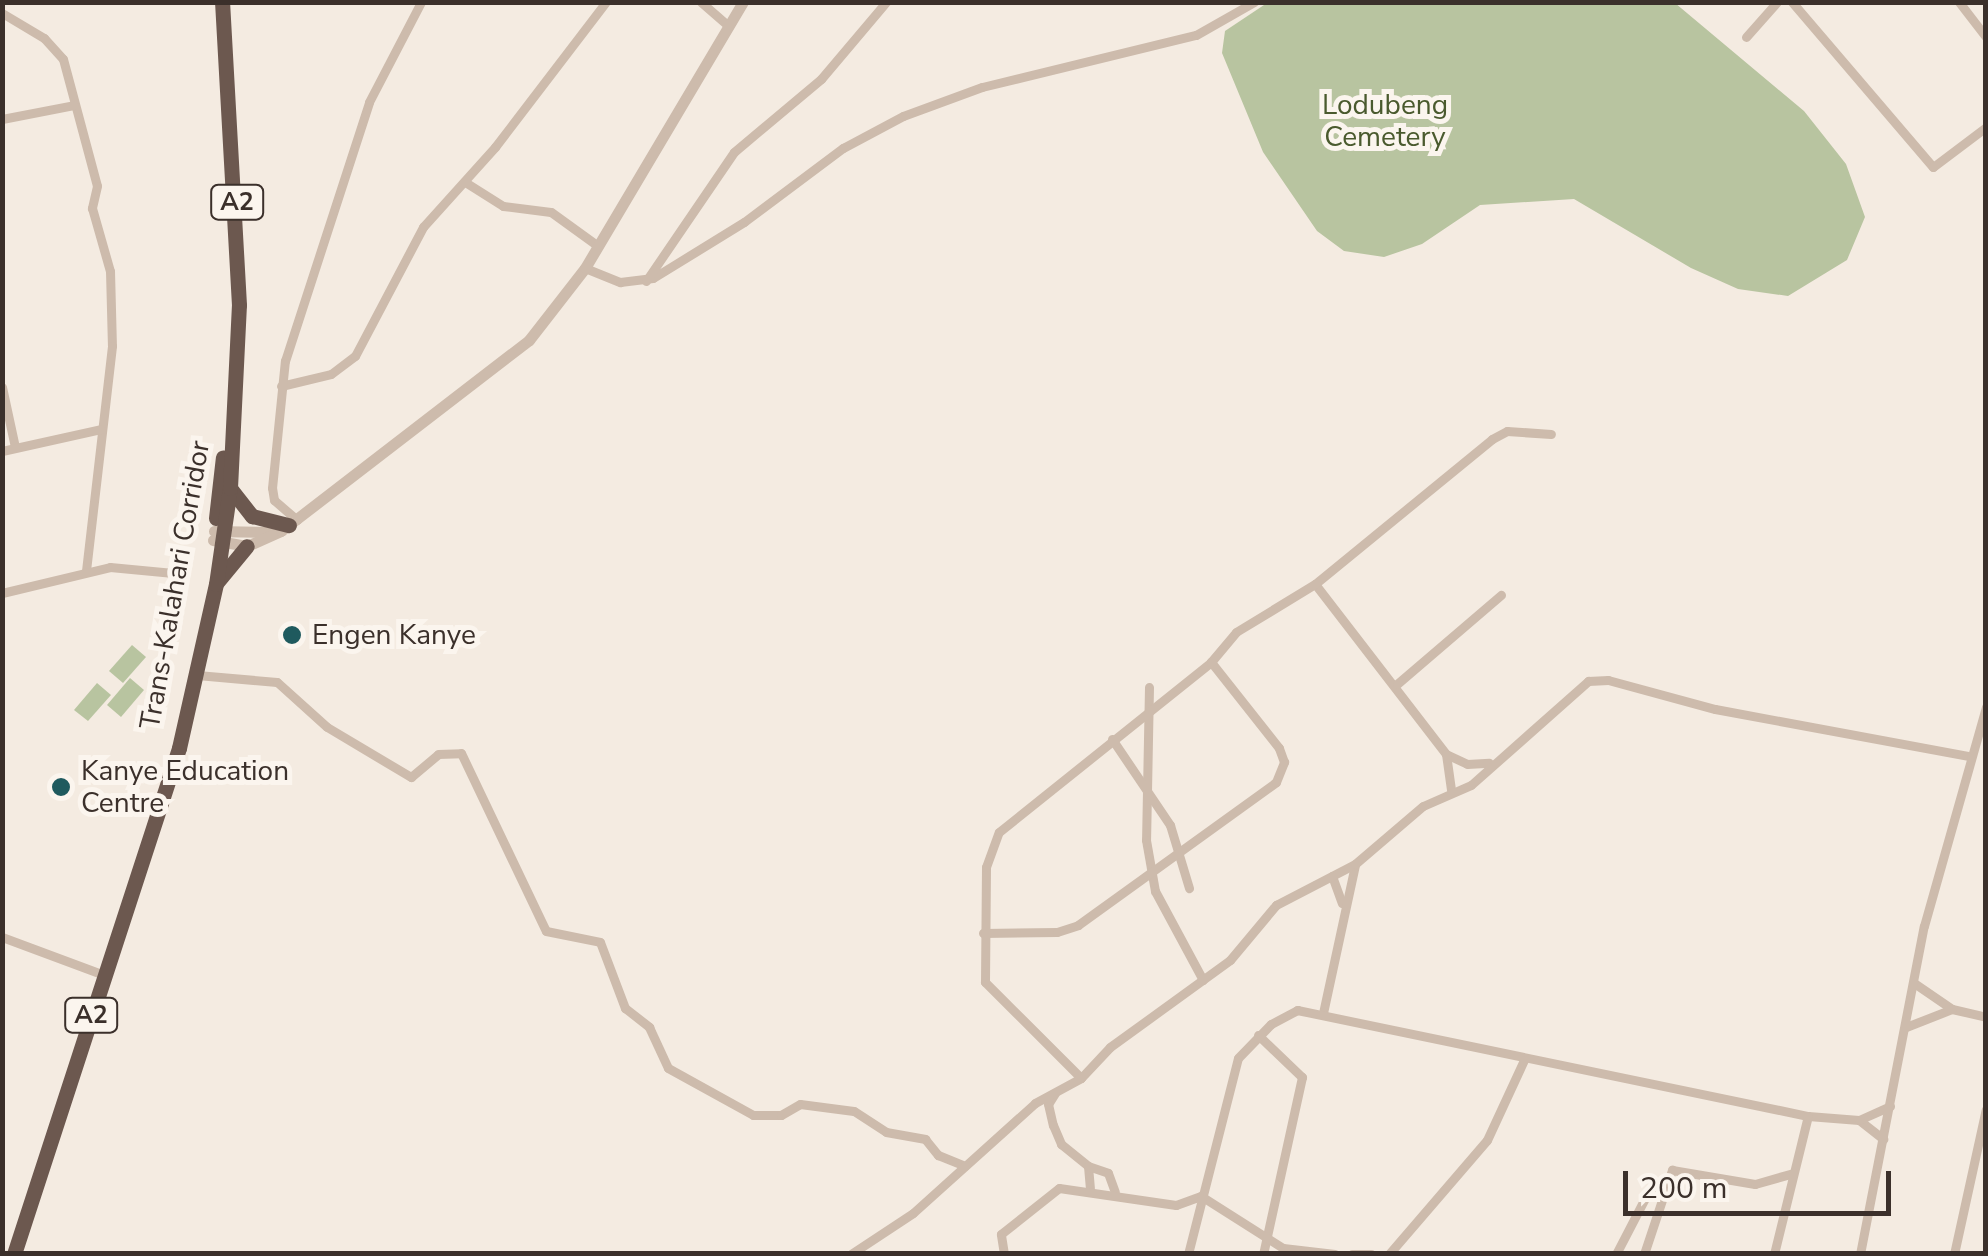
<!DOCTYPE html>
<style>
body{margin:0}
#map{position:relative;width:1988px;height:1256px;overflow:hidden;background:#f4ebe1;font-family:"Nunito Sans",sans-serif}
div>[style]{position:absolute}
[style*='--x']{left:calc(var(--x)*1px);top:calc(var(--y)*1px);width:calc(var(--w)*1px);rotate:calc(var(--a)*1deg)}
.green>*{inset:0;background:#b8c4a0}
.minor>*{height:9px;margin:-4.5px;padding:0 4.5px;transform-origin:4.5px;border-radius:4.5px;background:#cdbbac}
.tertiary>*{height:11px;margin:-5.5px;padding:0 5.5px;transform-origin:5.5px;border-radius:5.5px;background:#cdbbac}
.trunk>*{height:15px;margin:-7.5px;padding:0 7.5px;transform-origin:7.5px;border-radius:7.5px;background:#6c584f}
.dots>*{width:28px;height:28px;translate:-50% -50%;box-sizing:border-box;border:5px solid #fbf5ee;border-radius:50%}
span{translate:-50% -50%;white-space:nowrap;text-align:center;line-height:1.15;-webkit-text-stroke:10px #fbf5ee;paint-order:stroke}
.shield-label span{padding:2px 8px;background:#fbf5ee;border:2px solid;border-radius:8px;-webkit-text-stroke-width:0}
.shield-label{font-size:25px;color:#3b302b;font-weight:700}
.park-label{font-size:28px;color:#4a5a2e}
.street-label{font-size:28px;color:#3b302b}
.poi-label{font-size:28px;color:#3b302b}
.left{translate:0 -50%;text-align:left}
.frame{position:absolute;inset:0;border:5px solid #3b302b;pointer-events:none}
.scale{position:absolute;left:1623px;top:1171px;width:268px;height:45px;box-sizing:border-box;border:5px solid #3b302b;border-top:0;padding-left:12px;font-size:30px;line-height:35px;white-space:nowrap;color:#3b302b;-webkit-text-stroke:8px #fbf5ee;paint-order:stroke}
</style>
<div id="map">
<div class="green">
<div style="clip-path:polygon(1267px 3px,1675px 3px,1804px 111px,1846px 164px,1865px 217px,1847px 260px,1788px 296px,1738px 289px,1691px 268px,1574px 199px,1480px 205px,1422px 244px,1384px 257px,1344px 251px,1317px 231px,1263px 152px,1222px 53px,1225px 31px)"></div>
<div style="clip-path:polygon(132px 645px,146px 657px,123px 683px,109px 671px)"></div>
<div style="clip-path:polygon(130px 678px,144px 690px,121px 717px,107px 705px)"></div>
<div style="clip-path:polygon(97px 683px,111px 695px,88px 721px,74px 710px)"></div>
</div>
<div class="minor">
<div style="--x:701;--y:2;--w:37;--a:41"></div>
<div style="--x:1792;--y:2;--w:217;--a:49.5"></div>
<div style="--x:1933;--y:167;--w:66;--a:-37"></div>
<div style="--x:1959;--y:2;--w:44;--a:52.4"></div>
<div style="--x:2;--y:13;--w:49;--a:30.8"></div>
<div style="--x:44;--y:38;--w:28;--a:48"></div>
<div style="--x:63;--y:59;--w:131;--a:75"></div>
<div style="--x:97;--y:186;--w:23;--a:103"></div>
<div style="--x:92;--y:208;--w:66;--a:74.1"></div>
<div style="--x:110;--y:271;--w:75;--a:88.5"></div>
<div style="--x:112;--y:346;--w:226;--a:96.6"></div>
<div style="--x:1746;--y:37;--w:47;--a:-48.5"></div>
<div style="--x:2;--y:119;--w:73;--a:-11"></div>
<div style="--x:465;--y:182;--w:45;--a:32.3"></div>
<div style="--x:503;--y:206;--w:48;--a:7.1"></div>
<div style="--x:551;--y:212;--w:58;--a:35.9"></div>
<div style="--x:585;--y:268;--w:38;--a:22"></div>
<div style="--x:620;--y:282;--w:33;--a:-7"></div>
<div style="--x:653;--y:278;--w:107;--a:-31.6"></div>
<div style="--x:744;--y:222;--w:124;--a:-36.8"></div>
<div style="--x:843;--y:148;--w:68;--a:-28.1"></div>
<div style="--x:903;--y:116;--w:84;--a:-20.2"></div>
<div style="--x:982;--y:87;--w:220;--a:-13.7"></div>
<div style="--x:1196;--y:35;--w:67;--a:-29.6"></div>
<div style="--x:646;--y:281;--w:156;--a:-55.7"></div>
<div style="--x:734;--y:152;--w:114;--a:-40"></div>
<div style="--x:821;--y:79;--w:101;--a:-49.8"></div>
<div style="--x:281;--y:386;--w:51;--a:-13.5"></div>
<div style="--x:331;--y:374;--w:30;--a:-37"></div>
<div style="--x:355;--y:356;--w:146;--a:-62.2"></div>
<div style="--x:423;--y:227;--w:108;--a:-48"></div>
<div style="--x:495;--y:147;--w:183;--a:-52.6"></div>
<div style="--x:2;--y:387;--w:61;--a:77.8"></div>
<div style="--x:2;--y:451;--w:101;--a:-12.5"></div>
<div style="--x:297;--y:520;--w:30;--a:-139"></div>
<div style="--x:274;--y:500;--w:12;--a:-99"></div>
<div style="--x:272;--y:488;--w:128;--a:-84.2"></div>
<div style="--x:285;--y:361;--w:272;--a:-72"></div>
<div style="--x:369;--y:102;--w:113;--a:-62.5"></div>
<div style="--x:1315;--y:584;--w:215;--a:52.4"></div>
<div style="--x:1446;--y:754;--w:23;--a:25"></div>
<div style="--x:1467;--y:764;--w:22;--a:-3"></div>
<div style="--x:2;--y:593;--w:111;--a:-13.5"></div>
<div style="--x:110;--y:567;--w:74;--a:5.4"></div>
<div style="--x:197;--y:675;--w:80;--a:5"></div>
<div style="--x:277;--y:682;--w:67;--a:42"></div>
<div style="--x:327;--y:727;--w:98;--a:30.8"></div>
<div style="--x:411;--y:777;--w:35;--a:-40"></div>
<div style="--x:438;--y:754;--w:23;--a:-2"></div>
<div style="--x:461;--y:753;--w:197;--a:64.5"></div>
<div style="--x:546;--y:931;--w:55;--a:11.5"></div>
<div style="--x:600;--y:942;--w:71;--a:69.3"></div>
<div style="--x:625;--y:1008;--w:31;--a:38"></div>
<div style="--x:649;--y:1027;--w:45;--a:65.1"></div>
<div style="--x:668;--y:1068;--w:97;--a:28.9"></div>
<div style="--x:753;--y:1115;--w:28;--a:0"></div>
<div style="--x:781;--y:1115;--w:22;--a:-30"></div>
<div style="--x:800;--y:1104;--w:54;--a:7.4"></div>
<div style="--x:854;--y:1111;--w:38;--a:33"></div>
<div style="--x:886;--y:1132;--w:40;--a:10"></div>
<div style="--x:925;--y:1139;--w:21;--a:51"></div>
<div style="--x:938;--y:1155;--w:29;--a:22"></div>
<div style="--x:1397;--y:684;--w:137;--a:-40.6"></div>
<div style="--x:1149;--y:687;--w:153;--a:91.1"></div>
<div style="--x:1146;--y:840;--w:52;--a:80"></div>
<div style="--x:1155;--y:891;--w:101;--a:61.7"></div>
<div style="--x:1112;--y:739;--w:104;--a:56"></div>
<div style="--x:1170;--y:825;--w:66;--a:73.2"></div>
<div style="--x:1446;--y:754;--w:36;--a:82"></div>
<div style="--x:1332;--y:876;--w:29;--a:70"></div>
<div style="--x:983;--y:933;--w:74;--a:-0.8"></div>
<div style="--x:1057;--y:932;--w:22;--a:-18"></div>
<div style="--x:1078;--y:925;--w:244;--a:-35.8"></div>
<div style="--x:1276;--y:782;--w:22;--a:-68"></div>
<div style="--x:1284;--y:762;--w:15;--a:-110"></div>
<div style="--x:1279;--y:748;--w:110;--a:-128.3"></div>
<div style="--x:2;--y:937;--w:109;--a:20.4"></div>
<div style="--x:1914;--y:983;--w:46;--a:34.4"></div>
<div style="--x:1952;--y:1009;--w:35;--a:13"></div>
<div style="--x:1323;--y:1013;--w:151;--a:-77.8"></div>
<div style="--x:1906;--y:1027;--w:49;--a:-21.4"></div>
<div style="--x:1258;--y:1035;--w:61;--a:43.7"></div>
<div style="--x:1302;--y:1077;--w:181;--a:102.4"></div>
<div style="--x:1081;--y:1078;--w:136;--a:-135"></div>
<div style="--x:985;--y:982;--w:115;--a:-89.5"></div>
<div style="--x:986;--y:867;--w:37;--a:-70"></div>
<div style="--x:999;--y:832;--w:272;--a:-38.7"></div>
<div style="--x:1211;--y:662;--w:39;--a:-50"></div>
<div style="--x:1236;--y:632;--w:92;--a:-31.3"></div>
<div style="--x:1315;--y:584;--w:229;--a:-39.3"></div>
<div style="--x:1492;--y:439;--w:17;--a:-28"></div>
<div style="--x:1507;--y:431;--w:44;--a:3.9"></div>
<div style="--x:1055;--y:1093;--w:13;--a:122"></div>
<div style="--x:1048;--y:1104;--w:22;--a:77"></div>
<div style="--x:1053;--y:1125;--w:21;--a:67"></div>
<div style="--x:1061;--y:1144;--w:35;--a:39"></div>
<div style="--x:1088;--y:1166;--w:22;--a:85"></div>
<div style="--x:1859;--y:1120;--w:31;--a:38"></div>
<div style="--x:1088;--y:1166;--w:21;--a:19"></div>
<div style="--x:1108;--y:1173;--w:20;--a:70"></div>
<div style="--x:851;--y:1254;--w:74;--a:-33.5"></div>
<div style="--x:913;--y:1213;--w:164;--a:-42"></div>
<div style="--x:1035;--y:1103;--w:52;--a:-28.5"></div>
<div style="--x:1081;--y:1078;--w:42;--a:-46.9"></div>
<div style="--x:1110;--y:1047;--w:148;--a:-35.9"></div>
<div style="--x:1230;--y:960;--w:72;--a:-50.1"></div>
<div style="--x:1276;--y:905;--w:89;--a:-27.4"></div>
<div style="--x:1355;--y:864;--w:89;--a:-40.5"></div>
<div style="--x:1423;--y:806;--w:52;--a:-23.6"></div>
<div style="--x:1471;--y:785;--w:157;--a:-41.6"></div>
<div style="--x:1588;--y:681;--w:20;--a:-3"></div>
<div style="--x:1608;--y:680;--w:111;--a:15.2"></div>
<div style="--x:1715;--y:709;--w:257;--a:10.5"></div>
<div style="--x:1004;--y:1254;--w:20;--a:-99"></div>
<div style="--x:1001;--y:1234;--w:74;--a:-38.4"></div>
<div style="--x:1059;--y:1188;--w:118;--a:8.3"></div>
<div style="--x:1176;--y:1205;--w:27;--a:-20"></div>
<div style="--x:1201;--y:1196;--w:97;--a:32.4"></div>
<div style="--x:1283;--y:1248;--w:52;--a:6.6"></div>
<div style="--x:1188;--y:1254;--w:202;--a:-75.7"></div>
<div style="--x:1238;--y:1058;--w:47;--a:-45.9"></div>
<div style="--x:1271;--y:1024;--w:30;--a:-28"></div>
<div style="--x:1297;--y:1010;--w:522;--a:11.72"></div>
<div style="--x:1808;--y:1116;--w:51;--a:4.5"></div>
<div style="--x:1859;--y:1120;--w:34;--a:-24"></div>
<div style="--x:1352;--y:1254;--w:19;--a:0"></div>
<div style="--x:1389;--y:1254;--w:150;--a:-49.3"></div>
<div style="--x:1487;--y:1140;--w:88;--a:-65.2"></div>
<div style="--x:1616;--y:1254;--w:63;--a:-62.6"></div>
<div style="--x:1645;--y:1198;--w:23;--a:-43"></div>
<div style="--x:1644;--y:1254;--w:89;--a:-71.6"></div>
<div style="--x:1672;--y:1170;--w:84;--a:9.6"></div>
<div style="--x:1755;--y:1184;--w:37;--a:-16"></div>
<div style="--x:1774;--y:1254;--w:142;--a:-76.2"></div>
<div style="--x:1860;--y:1254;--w:334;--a:-79"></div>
<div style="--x:1924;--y:926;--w:228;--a:-74.2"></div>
<div style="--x:1954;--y:1254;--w:148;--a:-77.6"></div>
</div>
<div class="tertiary">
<div style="--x:214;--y:531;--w:58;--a:1"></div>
<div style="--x:213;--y:540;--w:35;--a:10"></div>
<div style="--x:247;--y:546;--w:37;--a:-24"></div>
<div style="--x:281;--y:531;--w:313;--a:-37.6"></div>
<div style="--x:529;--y:340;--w:91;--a:-52.1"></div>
<div style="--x:585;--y:268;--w:309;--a:-59.3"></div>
</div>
<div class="trunk">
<div style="--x:230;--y:488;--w:36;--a:52"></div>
<div style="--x:252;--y:516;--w:38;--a:14"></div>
<div style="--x:216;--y:518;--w:61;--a:-83.5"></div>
<div style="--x:218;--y:581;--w:45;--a:-50.4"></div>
<div style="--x:14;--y:1254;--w:532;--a:-71.94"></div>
<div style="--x:179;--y:748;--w:168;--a:-77.3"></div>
<div style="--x:216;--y:584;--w:97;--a:-81.7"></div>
<div style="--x:230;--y:488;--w:183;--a:-87.2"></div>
<div style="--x:239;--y:305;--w:303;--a:-93.2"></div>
</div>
<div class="dots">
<div style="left:292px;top:635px;background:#1f5a5e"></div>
<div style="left:61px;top:787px;background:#1f5a5e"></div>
</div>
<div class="shield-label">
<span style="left:237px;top:202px">A2</span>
<span style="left:91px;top:1015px">A2</span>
</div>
<div class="park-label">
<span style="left:1385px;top:121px">Lodubeng<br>Cemetery</span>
</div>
<div class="street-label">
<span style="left:175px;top:585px;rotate:-80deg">Trans-Kalahari Corridor</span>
</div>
<div class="poi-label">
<span class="left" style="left:312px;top:635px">Engen Kanye</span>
<span class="left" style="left:81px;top:787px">Kanye Education<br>Centre</span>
</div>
<div class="frame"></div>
<div class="scale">200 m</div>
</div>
